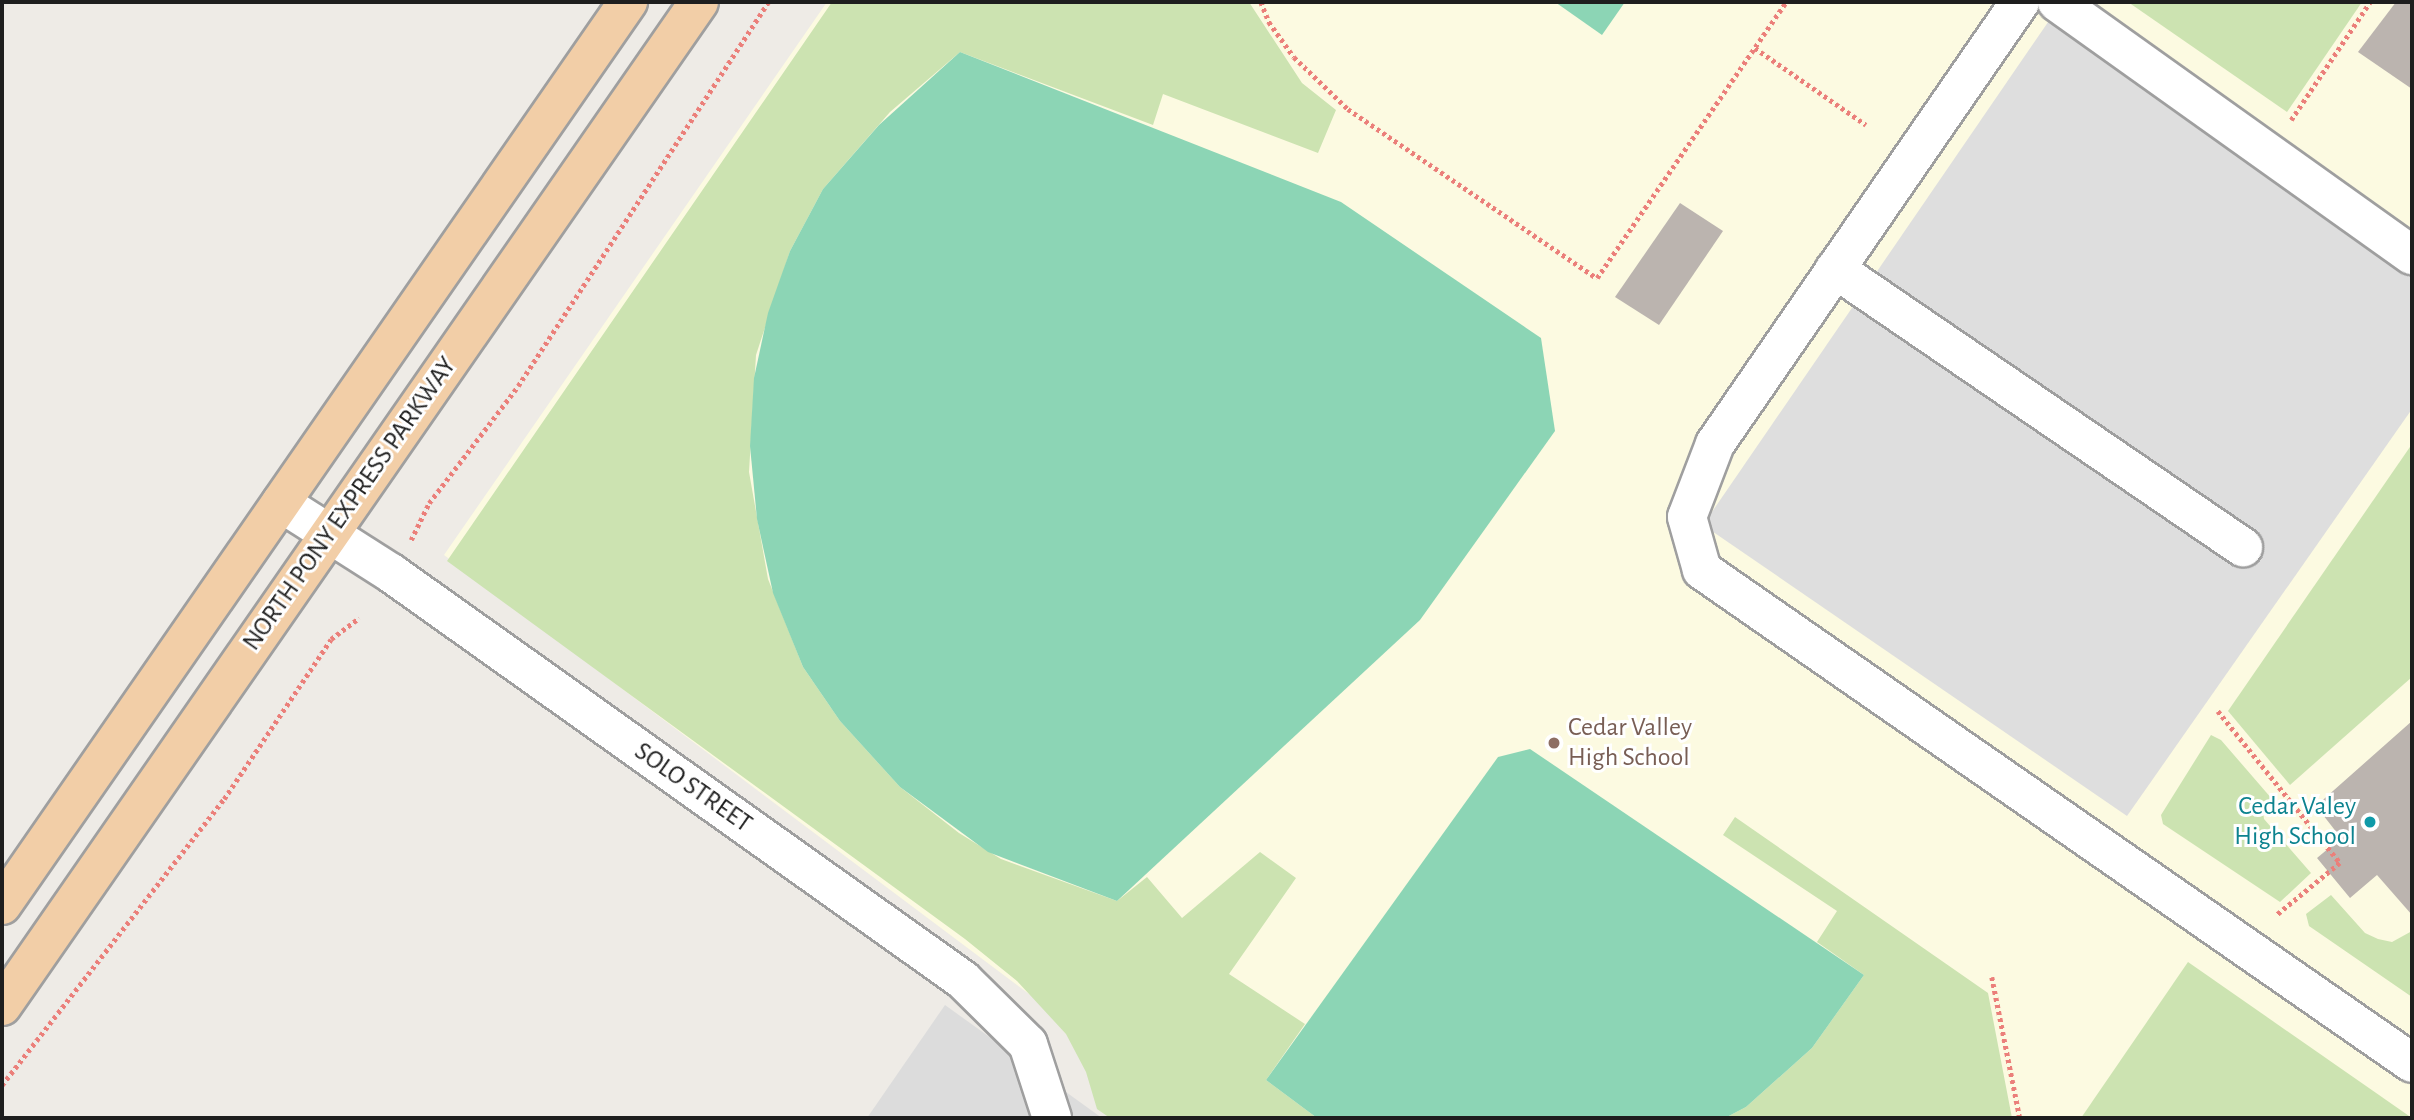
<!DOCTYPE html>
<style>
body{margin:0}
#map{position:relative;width:2414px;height:1120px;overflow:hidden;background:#eeebe6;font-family:"Alegreya Sans",sans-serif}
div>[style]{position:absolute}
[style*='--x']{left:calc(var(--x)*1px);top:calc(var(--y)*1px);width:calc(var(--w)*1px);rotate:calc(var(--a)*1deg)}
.residential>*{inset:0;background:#dcdcdc}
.education>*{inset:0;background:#fcfae1}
.grass>*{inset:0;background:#cce3b1}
.pitch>*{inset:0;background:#8cd5b5}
.parking>*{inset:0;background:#dedede}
.building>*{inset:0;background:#bbb4af}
.path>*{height:4.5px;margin-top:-2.25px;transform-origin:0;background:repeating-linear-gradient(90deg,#eb7f7a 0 3.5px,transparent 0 7px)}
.roads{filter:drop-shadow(2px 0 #9f9f9f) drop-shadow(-2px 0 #9f9f9f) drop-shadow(0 2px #9f9f9f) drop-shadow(0 -2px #9f9f9f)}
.minor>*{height:38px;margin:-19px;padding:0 19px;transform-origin:19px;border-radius:19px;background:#fff}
.major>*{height:38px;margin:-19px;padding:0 19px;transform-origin:19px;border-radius:19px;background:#f2cea7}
.dots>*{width:19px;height:19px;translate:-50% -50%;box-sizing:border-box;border:4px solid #fff;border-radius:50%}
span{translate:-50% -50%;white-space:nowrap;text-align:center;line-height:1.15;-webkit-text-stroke:6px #fff;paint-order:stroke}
.street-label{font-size:26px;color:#1e1e1e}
.education-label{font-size:26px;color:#785e54}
.left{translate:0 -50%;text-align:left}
.culture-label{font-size:26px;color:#0d838f}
.right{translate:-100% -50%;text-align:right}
.frame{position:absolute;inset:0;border:4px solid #1e1e1e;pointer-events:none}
</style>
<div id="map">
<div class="residential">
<div style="clip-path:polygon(945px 1005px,1102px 1118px,867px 1118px)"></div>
</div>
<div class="education">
<div style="clip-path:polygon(827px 2px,2412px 2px,2412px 1118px,1110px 1118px,1069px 1024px,444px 555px)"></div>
</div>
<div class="grass">
<div style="clip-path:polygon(832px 2px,1249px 2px,1302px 83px,1336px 110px,1318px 153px,1163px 94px,1153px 125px,960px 52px,890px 112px,823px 189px,790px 251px,756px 355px,749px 472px,768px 579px,803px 667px,840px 721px,900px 787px,959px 833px,1001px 859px,1117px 901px,1147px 877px,1182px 918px,1260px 852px,1296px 878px,1229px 974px,1305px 1024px,1266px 1080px,1317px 1118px,1110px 1118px,1097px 1109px,1086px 1072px,1066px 1034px,1017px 981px,965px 939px,447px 561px)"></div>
<div style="clip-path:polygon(2128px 2px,2362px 2px,2287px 112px)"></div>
<div style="clip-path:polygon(2412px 444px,2412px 677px,2290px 785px,2228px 711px)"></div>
<div style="clip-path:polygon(2211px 735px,2221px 740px,2272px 799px,2263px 812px,2264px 819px,2311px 873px,2280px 902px,2163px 824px,2161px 815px)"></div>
<div style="clip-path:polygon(1735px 817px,1988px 993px,2012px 1118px,1725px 1118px,1746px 1107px,1812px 1048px,1864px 975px,1817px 942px,1837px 911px,1723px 835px)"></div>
<div style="clip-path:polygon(2331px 895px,2365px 933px,2378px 939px,2392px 942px,2412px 931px,2412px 997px,2309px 926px,2306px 914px)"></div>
<div style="clip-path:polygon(2188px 962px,2412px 1118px,2081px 1118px)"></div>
</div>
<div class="pitch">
<div style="clip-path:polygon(1555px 2px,1625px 2px,1602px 35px)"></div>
<div style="clip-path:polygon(960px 52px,1341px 202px,1541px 338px,1555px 431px,1420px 620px,1117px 901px,988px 852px,900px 787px,840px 721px,803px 667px,773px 593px,757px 519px,750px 446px,754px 378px,768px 313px,790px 251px,823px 189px,879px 125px)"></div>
<div style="clip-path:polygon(1530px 749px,1864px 975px,1812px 1048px,1746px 1107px,1725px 1118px,1317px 1118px,1266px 1080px,1498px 757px)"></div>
</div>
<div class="parking">
<div style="clip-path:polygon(2055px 12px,2412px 263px,2412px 409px,2127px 816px,1703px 525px)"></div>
</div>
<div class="building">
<div style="clip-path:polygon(2396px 2px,2412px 2px,2412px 89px,2358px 52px)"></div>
<div style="clip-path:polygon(1680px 203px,1723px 231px,1659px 325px,1615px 297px)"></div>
<div style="clip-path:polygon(2412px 721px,2412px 915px,2377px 875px,2350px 898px,2317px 858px,2341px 838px,2316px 806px)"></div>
</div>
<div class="path">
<div style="--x:1261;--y:2;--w:22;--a:68"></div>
<div style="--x:1269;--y:22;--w:43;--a:54.5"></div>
<div style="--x:1294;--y:57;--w:75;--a:43.9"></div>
<div style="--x:1348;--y:109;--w:301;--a:34.2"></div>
<div style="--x:1597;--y:278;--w:335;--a:-55.6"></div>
<div style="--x:1755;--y:48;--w:135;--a:34.7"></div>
<div style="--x:2291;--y:120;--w:142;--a:-56.2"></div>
<div style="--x:411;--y:540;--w:41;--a:-64.1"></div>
<div style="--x:429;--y:503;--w:147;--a:-52.7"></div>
<div style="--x:518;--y:386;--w:458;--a:-56.9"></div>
<div style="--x:2218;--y:711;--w:195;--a:51.2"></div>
<div style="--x:2340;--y:863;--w:82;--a:140.5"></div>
<div style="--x:1992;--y:977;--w:144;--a:78.8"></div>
<div style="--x:2;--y:1085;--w:362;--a:-52.2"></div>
<div style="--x:224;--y:799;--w:192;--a:-56.2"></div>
<div style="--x:331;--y:639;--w:35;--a:-37"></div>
</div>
<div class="roads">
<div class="minor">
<div style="--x:2020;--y:2;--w:537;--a:124.61"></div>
<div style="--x:1715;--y:444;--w:78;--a:111"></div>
<div style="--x:1687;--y:517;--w:55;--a:74.2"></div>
<div style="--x:1702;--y:570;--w:864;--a:34.77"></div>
<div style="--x:2057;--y:2;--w:436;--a:35.5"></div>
<div style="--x:1835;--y:269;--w:494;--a:34.3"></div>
<div style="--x:281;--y:503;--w:130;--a:32.5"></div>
<div style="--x:391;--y:573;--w:702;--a:35.43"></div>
<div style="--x:963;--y:980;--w:91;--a:44.6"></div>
<div style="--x:1028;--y:1044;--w:78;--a:72"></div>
</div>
<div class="major">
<div style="--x:2;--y:905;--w:1099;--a:-55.27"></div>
<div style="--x:2;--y:1006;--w:1222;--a:-55.23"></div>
</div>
</div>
<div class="dots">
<div style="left:1554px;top:743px;background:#8d6e63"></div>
<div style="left:2370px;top:822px;background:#0f9aa8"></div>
</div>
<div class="street-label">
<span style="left:350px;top:504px;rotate:-55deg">NORTH PONY EXPRESS PARKWAY</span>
<span style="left:693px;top:788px;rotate:35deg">SOLO STREET</span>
</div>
<div class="education-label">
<span class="left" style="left:1568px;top:743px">Cedar Valley<br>High School</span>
</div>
<div class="culture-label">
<span class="right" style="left:2356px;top:822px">Cedar Valey<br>High School</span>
</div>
<div class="frame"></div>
</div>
